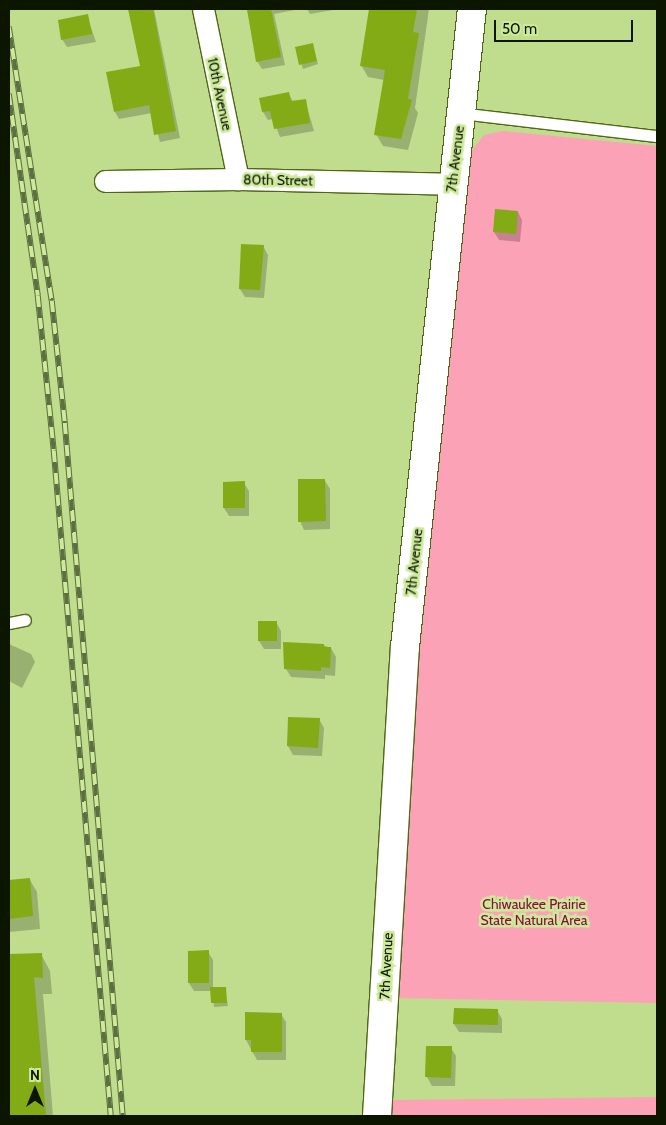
<!DOCTYPE html>
<style>
body{margin:0}
#map{position:relative;width:666px;height:1125px;overflow:hidden;background:#bfdd8d;font-family:Cabin,sans-serif}
div>[style]{position:absolute}
[style*='--x']{left:calc(var(--x)*1px);top:calc(var(--y)*1px);width:calc(var(--w)*1px);rotate:calc(var(--a)*1deg)}
.green>*{inset:0;background:#fca2b6}
.shadow>*{inset:0;background:#0003}
.building>*{inset:0;background:#83ab15}
.roads{filter:drop-shadow(1px 0 #4f6715) drop-shadow(-1px 0 #4f6715) drop-shadow(0 1px #4f6715) drop-shadow(0 -1px #4f6715)}
.lane>*{height:11px;margin:-5.5px;padding:0 5.5px;transform-origin:5.5px;border-radius:5.5px;background:#fff}
.street>*{height:21px;margin:-10.5px;padding:0 10.5px;transform-origin:10.5px;border-radius:10.5px;background:#fff}
.secondary>*{height:28px;margin:-14px;padding:0 14px;transform-origin:14px;border-radius:14px;background:#fff}
.rail>*{height:5.5px;margin-top:-2.75px;transform-origin:0;background:repeating-linear-gradient(90deg,#ccea9a 0 11px,#5d6f40 0 22px);box-sizing:border-box;border-block:1px solid #5d6f40}
span{translate:-50% -50%;white-space:nowrap;text-align:center;line-height:1.15;-webkit-text-stroke:5px #ccea9a;paint-order:stroke}
.street-label{font-size:14px;color:#0c1500}
.park-label{font-size:14px;color:#8a0b3f}
.frame{position:absolute;inset:0;border:10px solid #0c1500;pointer-events:none}
.north{position:absolute;left:10px;top:1065px;width:50px;height:50px;-webkit-text-stroke:4px #ccea9a;paint-order:stroke;rotate:0deg;font-size:14px;font-weight:700;line-height:20px;text-align:center;color:#0c1500}
.north::after{content:'';display:block;margin:auto;width:18px;height:22px;background:#0c1500;clip-path:polygon(50% 0,100% 100%,50% 72%,0 100%)}
.scale{position:absolute;left:494px;top:20px;width:139px;height:22px;box-sizing:border-box;border:2px solid #0c1500;border-top:0;padding-left:6px;font-size:15px;line-height:18px;white-space:nowrap;color:#0c1500;-webkit-text-stroke:4px #ccea9a;paint-order:stroke}
</style>
<div id="map">
<div class="green">
<div style="clip-path:polygon(503px 131px,657px 146px,657px 1003px,392px 998px,414px 677px,469px 154px,484px 135px)"></div>
<div style="clip-path:polygon(657px 1097px,657px 1116px,387px 1116px,387px 1100px)"></div>
</div>
<div class="shadow">
<div style="clip-path:polygon(130px 9px,154px 9px,180px 138px,160px 142px,152px 113px,119px 119px,115px 112px,141px 67px)"></div>
<div style="clip-path:polygon(247px 9px,300px 9px,274px 14px,285px 65px,262px 69px,257px 61px)"></div>
<div style="clip-path:polygon(307px 9px,333px 9px,333px 10px,310px 14px)"></div>
<div style="clip-path:polygon(370px 9px,429px 9px,415px 108px,418px 113px,408px 150px,383px 146px,376px 134px,384px 80px,368px 77px,361px 65px)"></div>
<div style="clip-path:polygon(87px 16px,96px 42px,67px 47px,62px 39px)"></div>
<div style="clip-path:polygon(312px 44px,318px 64px,303px 69px,296px 48px)"></div>
<div style="clip-path:polygon(289px 94px,293px 102px,305px 100px,314px 131px,280px 137px,273px 119px,268px 120px,263px 112px)"></div>
<div style="clip-path:polygon(518px 212px,522px 220px,520px 242px,499px 240px,494px 232px)"></div>
<div style="clip-path:polygon(263px 246px,268px 255px,264px 298px,245px 297px,240px 289px)"></div>
<div style="clip-path:polygon(325px 481px,330px 489px,330px 529px,304px 530px,300px 521px)"></div>
<div style="clip-path:polygon(224px 483px,244px 483px,249px 491px,249px 516px,229px 516px,224px 508px)"></div>
<div style="clip-path:polygon(259px 622px,276px 622px,281px 631px,281px 649px,264px 649px,259px 641px)"></div>
<div style="clip-path:polygon(9px 644px,31px 654px,35px 662px,22px 688px,9px 681px)"></div>
<div style="clip-path:polygon(323px 645px,331px 648px,336px 657px,335px 676px,325px 675px,325px 679px,291px 677px,286px 669px)"></div>
<div style="clip-path:polygon(290px 718px,319px 719px,324px 728px,322px 756px,293px 755px,288px 746px)"></div>
<div style="clip-path:polygon(30px 880px,37px 892px,40px 929px,9px 932px,9px 881px)"></div>
<div style="clip-path:polygon(208px 952px,213px 960px,213px 988px,225px 988px,228px 1006px,214px 1007px,212px 991px,194px 991px,189px 983px)"></div>
<div style="clip-path:polygon(41px 954px,50px 971px,52px 994px,43px 994px,53px 1116px,9px 1116px,9px 984px)"></div>
<div style="clip-path:polygon(497px 1010px,502px 1019px,502px 1033px,459px 1032px,454px 1024px)"></div>
<div style="clip-path:polygon(281px 1014px,286px 1022px,286px 1060px,257px 1060px,246px 1040px)"></div>
<div style="clip-path:polygon(428px 1047px,451px 1048px,456px 1056px,455px 1086px,432px 1086px,427px 1077px)"></div>
</div>
<div class="building">
<div style="clip-path:polygon(128px 9px,153px 9px,176px 131px,154px 135px,149px 105px,114px 112px,106px 72px,140px 66px)"></div>
<div style="clip-path:polygon(247px 9px,271px 9px,281px 57px,256px 62px)"></div>
<div style="clip-path:polygon(369px 9px,417px 9px,413px 32px,419px 33px,408px 99px,412px 100px,401px 139px,374px 135px,385px 70px,360px 66px)"></div>
<div style="clip-path:polygon(88px 14px,92px 34px,61px 40px,58px 20px)"></div>
<div style="clip-path:polygon(313px 43px,317px 61px,299px 65px,295px 47px)"></div>
<div style="clip-path:polygon(289px 92px,291px 101px,306px 99px,310px 123px,274px 129px,270px 111px,262px 112px,259px 98px)"></div>
<div style="clip-path:polygon(495px 209px,518px 211px,516px 234px,493px 232px)"></div>
<div style="clip-path:polygon(241px 244px,264px 245px,260px 290px,239px 289px)"></div>
<div style="clip-path:polygon(298px 479px,325px 479px,326px 521px,298px 522px)"></div>
<div style="clip-path:polygon(245px 481px,245px 508px,223px 508px,223px 482px)"></div>
<div style="clip-path:polygon(258px 621px,277px 621px,277px 641px,258px 641px)"></div>
<div style="clip-path:polygon(283px 642px,324px 644px,324px 647px,331px 647px,330px 668px,321px 667px,321px 671px,284px 669px)"></div>
<div style="clip-path:polygon(288px 717px,320px 718px,318px 748px,287px 746px)"></div>
<div style="clip-path:polygon(30px 878px,33px 916px,9px 919px,9px 880px)"></div>
<div style="clip-path:polygon(209px 950px,209px 983px,188px 983px,188px 951px)"></div>
<div style="clip-path:polygon(42px 953px,43px 978px,34px 977px,46px 1116px,9px 1116px,9px 954px)"></div>
<div style="clip-path:polygon(210px 987px,226px 987px,227px 1003px,211px 1003px)"></div>
<div style="clip-path:polygon(454px 1008px,498px 1009px,498px 1025px,453px 1024px)"></div>
<div style="clip-path:polygon(245px 1012px,282px 1013px,282px 1052px,251px 1052px,251px 1040px,245px 1040px)"></div>
<div style="clip-path:polygon(426px 1046px,452px 1046px,451px 1078px,425px 1077px)"></div>
</div>
<div class="roads">
<div class="lane">
<div style="--x:460;--y:113;--w:198;--a:6.7"></div>
<div style="--x:9;--y:623;--w:16;--a:-11"></div>
</div>
<div class="street">
<div style="--x:203;--y:9;--w:174;--a:78.4"></div>
<div style="--x:105;--y:181;--w:133;--a:-0.9"></div>
<div style="--x:238;--y:179;--w:213;--a:1.3"></div>
</div>
<div class="secondary">
<div style="--x:377;--y:1116;--w:470;--a:-86.6"></div>
<div style="--x:405;--y:647;--w:642;--a:-84.01"></div>
</div>
</div>
<div class="rail">
<div style="--x:9;--y:27;--w:277;--a:81.1"></div>
<div style="--x:52;--y:301;--w:123;--a:83.9"></div>
<div style="--x:65;--y:423;--w:695;--a:85.22"></div>
<div style="--x:9;--y:94;--w:204;--a:81.8"></div>
<div style="--x:38;--y:296;--w:156;--a:84.1"></div>
<div style="--x:54;--y:451;--w:667;--a:85.1"></div>
</div>
<div class="street-label">
<span style="left:220px;top:94px;rotate:78deg">10th Avenue</span>
<span style="left:455px;top:159px;rotate:-83deg">7th Avenue</span>
<span style="left:278px;top:180px;rotate:1deg">80th Street</span>
<span style="left:414px;top:562px;rotate:-84deg">7th Avenue</span>
<span style="left:386px;top:966px;rotate:-87deg">7th Avenue</span>
</div>
<div class="park-label">
<span style="left:534px;top:912px">Chiwaukee Prairie<br>State Natural Area</span>
</div>
<div class="frame"></div>
<div class="north">N</div>
<div class="scale">50 m</div>
</div>
